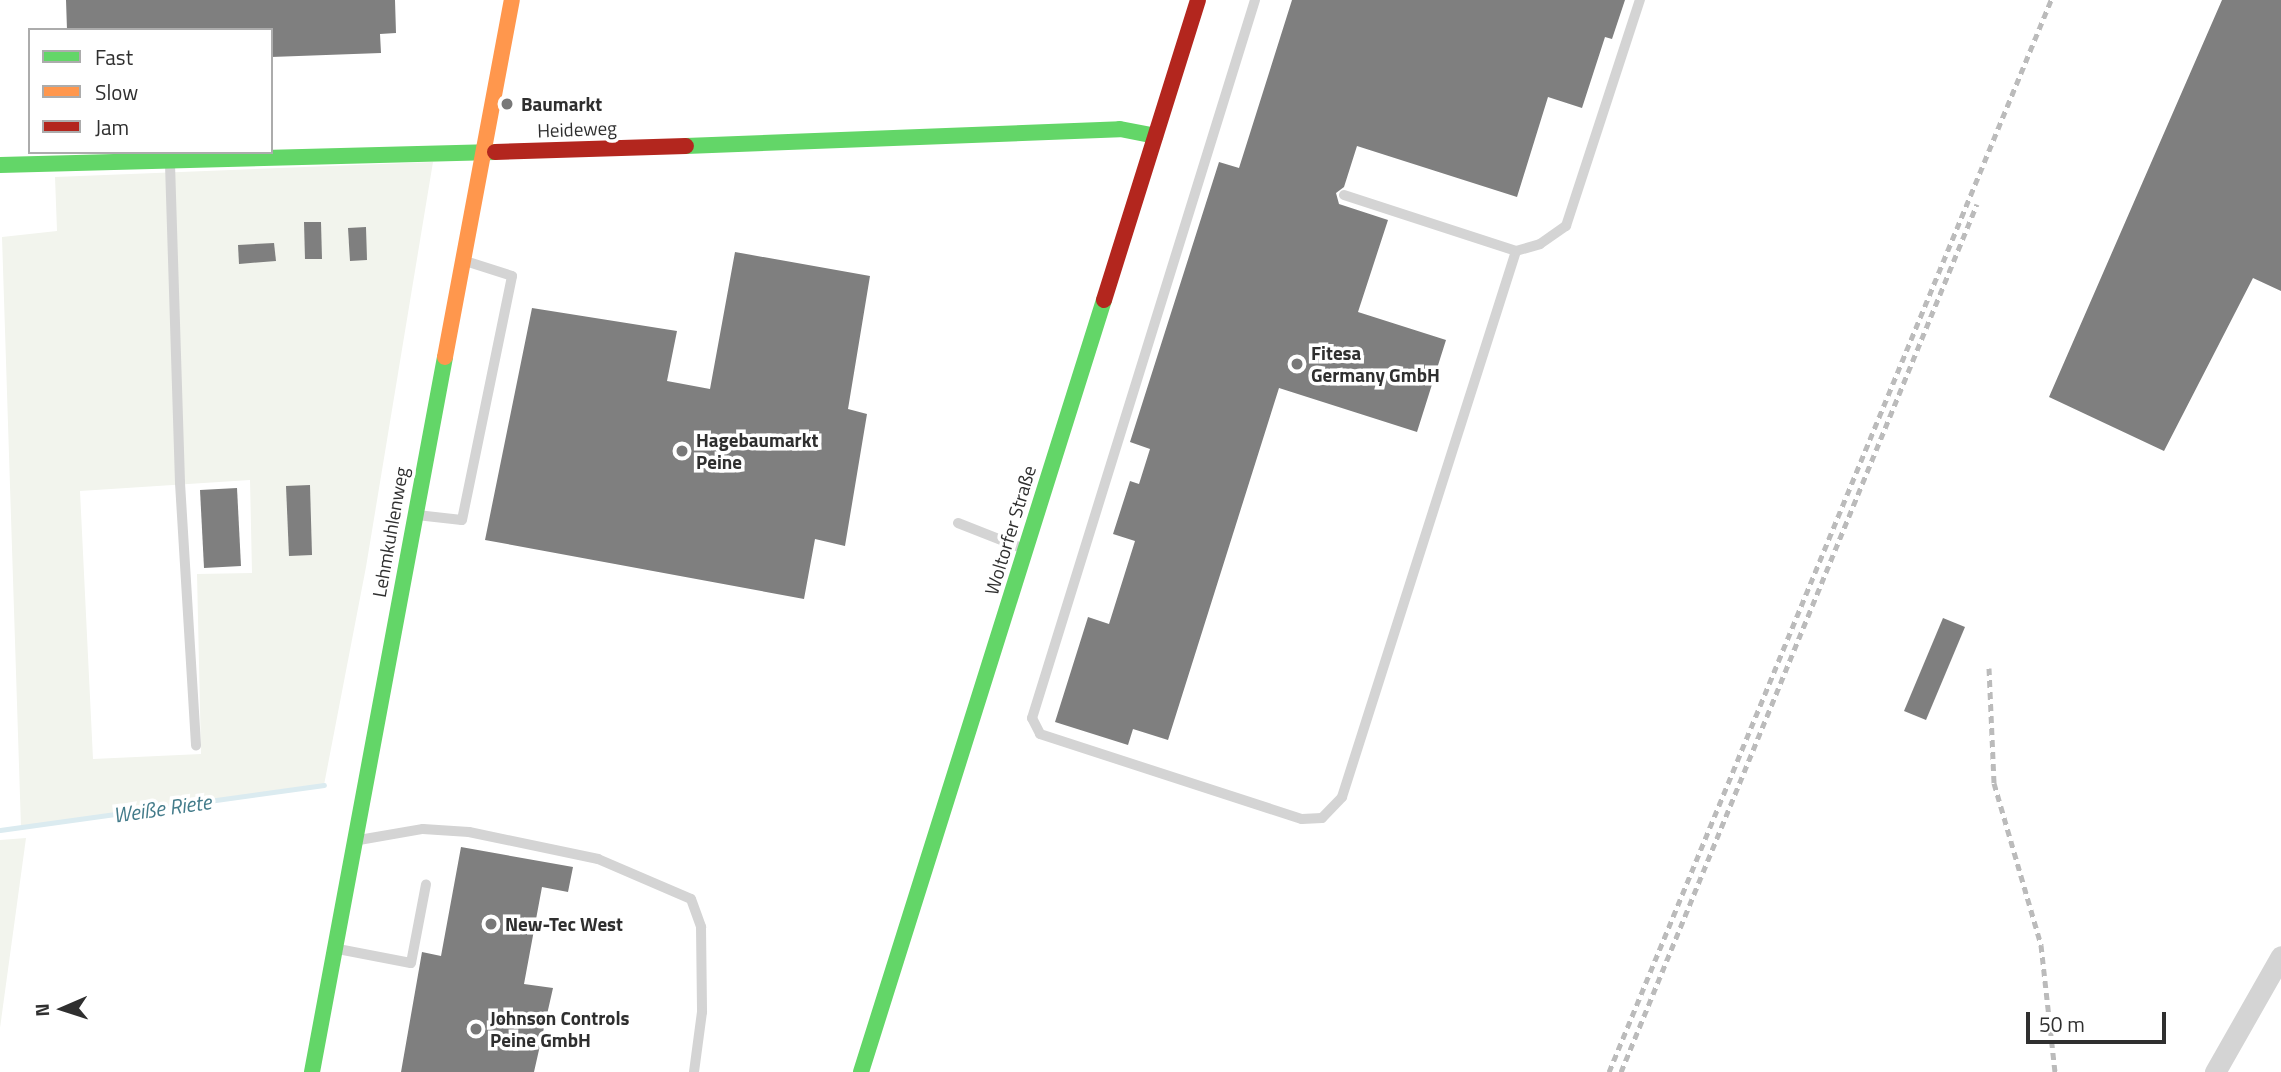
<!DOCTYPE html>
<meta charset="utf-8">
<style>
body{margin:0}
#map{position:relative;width:2281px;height:1072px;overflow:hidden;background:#fff;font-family:"Titillium Web",sans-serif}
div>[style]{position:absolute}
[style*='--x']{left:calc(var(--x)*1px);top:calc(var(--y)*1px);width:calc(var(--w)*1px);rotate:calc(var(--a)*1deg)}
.green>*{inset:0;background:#f2f4ed}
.stream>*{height:5px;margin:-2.5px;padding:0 2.5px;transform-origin:2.5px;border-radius:2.5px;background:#dbebf0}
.building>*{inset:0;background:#7f7f7f}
.lane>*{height:10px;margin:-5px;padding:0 5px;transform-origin:5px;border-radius:5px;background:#d4d4d4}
.street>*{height:21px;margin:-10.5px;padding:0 10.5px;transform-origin:10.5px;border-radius:10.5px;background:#d4d4d4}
.fast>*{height:16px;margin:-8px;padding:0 8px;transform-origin:8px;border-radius:8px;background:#63d668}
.slow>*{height:16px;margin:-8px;padding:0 8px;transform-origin:8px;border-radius:8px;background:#ff974d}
.jam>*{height:16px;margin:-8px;padding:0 8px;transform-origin:8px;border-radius:8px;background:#b3261e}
.rail>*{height:5px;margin-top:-2.5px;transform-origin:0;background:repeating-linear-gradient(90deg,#bbb 0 7px,transparent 0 12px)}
.dots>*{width:19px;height:19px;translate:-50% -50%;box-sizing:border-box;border:4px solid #fff;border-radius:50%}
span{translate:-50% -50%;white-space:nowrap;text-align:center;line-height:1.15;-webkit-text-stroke:7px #fff;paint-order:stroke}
.poi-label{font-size:19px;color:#2f2f2f;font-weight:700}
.left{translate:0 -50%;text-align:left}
.street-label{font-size:19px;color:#2f2f2f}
.water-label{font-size:21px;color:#437b8a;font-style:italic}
.legend{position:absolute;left:28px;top:28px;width:245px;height:126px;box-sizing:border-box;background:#fff;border:2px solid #acacac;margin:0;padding:9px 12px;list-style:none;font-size:21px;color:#2f2f2f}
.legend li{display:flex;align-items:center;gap:14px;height:35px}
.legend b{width:35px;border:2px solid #acacac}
.north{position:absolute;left:28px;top:974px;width:70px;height:70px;-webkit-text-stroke:5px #fff;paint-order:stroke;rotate:267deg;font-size:19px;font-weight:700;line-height:28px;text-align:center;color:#2f2f2f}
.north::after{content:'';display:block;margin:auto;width:24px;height:32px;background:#2f2f2f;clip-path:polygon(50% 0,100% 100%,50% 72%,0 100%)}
.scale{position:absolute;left:2026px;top:1012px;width:140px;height:32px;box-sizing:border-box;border:4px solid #2f2f2f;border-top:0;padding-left:9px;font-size:21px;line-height:24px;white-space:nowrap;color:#2f2f2f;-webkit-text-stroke:5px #fff;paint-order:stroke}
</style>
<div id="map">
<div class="green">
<div style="clip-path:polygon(evenodd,433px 162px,366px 567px,324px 785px,21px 828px,2px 237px,57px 231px,55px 177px,433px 162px,250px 480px,252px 573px,197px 574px,201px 754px,93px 759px,80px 491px,250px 480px)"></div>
<div style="clip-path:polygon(26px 838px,0 1028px,0 840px)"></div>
</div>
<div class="stream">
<div style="--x:0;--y:830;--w:327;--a:-7.9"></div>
</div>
<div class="building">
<div style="clip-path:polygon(66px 0,395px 0,396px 33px,380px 34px,381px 53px,271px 57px,271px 30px,67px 30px)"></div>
<div style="clip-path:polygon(1292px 0,1625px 0,1612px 39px,1605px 37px,1582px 108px,1548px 97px,1517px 197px,1357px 146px,1344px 187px,1336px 193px,1339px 204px,1388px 220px,1358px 312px,1446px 340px,1417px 432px,1279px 388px,1168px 740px,1133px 729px,1128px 745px,1055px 722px,1088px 617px,1109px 624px,1135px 541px,1113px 534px,1130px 481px,1139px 484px,1150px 449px,1130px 442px,1219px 162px,1239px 168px)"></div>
<div style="clip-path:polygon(2222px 0,2281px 0,2281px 291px,2253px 278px,2164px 451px,2049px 397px)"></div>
<div style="clip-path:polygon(304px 222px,321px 222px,322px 259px,305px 259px)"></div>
<div style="clip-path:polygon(366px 227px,367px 260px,350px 261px,348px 228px)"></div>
<div style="clip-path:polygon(274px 243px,276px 261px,239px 264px,238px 245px)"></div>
<div style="clip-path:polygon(735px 252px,870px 276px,848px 409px,867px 414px,845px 546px,815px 539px,804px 599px,485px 540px,532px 308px,677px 331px,667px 381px,710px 389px)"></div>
<div style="clip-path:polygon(310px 485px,312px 555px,289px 556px,286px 486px)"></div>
<div style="clip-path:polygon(237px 488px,241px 566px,204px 568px,200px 490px)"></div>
<div style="clip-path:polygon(1943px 618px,1965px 627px,1926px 720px,1904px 711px)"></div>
<div style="clip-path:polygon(461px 847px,573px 867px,568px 892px,542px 887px,524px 984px,553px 988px,534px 1072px,401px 1072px,422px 952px,441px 956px)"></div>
</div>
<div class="lane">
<div style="--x:1255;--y:0;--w:752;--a:107.25"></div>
<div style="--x:1032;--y:718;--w:18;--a:63"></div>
<div style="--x:1040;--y:734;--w:275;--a:18"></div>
<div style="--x:1302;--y:819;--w:20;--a:-3"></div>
<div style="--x:1322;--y:818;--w:29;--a:-46"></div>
<div style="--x:1342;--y:797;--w:573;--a:-72.32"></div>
<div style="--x:1516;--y:251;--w:25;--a:-16"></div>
<div style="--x:1540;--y:244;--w:32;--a:-35"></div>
<div style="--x:1566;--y:226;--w:238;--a:-71.9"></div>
<div style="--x:170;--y:164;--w:319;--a:88.2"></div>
<div style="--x:180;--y:483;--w:263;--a:86.5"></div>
<div style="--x:1344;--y:195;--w:181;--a:18"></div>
<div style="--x:417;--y:515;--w:45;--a:6.3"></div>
<div style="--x:462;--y:520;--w:249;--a:-78.4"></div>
<div style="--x:512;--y:276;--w:49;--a:-162.3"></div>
<div style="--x:958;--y:523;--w:71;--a:21.5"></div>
<div style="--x:359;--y:840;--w:65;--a:-9.8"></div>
<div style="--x:423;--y:829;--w:46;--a:3.7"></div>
<div style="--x:469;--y:832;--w:132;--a:11.8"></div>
<div style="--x:598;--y:859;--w:101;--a:23.3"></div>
<div style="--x:691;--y:899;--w:30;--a:70"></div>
<div style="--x:701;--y:927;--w:85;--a:89.3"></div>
<div style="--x:702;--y:1012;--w:61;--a:97.6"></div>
<div style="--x:338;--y:949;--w:74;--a:10.9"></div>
<div style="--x:411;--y:963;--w:80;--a:-79.2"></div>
</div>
<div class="street">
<div style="--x:2215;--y:1072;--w:133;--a:-60.4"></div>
</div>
<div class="fast">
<div style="--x:686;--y:146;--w:434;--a:-2.2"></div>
<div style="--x:1120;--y:129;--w:36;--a:11"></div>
<div style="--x:0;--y:165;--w:495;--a:-1.5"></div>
<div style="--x:312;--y:1072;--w:727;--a:-79.46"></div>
<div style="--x:861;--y:1072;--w:809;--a:-72.53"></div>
</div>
<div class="slow">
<div style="--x:445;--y:357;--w:363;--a:-79.4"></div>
</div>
<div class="jam">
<div style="--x:495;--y:152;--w:191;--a:-1.8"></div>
<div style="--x:1104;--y:300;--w:314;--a:-72.6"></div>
</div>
<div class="rail">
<div style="--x:1989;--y:668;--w:115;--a:87.5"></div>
<div style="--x:1994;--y:783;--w:169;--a:73.8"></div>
<div style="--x:2041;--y:945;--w:128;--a:83.7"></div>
<div style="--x:1609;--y:1072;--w:1160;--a:-67.59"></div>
<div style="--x:1621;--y:1072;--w:938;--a:-67.7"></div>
</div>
<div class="dots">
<div style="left:507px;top:104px;background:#787878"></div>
<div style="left:1297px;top:364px;background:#787878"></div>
<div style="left:682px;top:451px;background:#787878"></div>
<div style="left:491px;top:924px;background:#787878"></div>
<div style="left:476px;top:1029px;background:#787878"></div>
</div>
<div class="poi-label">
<span class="left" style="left:521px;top:104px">Baumarkt</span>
<span class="left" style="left:1311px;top:364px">Fitesa<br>Germany GmbH</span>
<span class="left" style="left:696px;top:451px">Hagebaumarkt<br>Peine</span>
<span class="left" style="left:505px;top:924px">New-Tec West</span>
<span class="left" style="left:490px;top:1029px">Johnson Controls<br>Peine GmbH</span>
</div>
<div class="street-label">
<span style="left:577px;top:129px;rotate:-2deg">Heideweg</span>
<span style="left:1010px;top:530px;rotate:-73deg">Woltorfer Straße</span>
<span style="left:390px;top:532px;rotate:-80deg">Lehmkuhlenweg</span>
</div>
<div class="water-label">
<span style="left:162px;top:808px;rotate:-8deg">Weiße Riete</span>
</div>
<ul class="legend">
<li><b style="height:9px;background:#63d668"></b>Fast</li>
<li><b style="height:9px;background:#ff974d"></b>Slow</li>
<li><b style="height:9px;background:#b3261e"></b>Jam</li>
</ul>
<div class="north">N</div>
<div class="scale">50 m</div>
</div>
